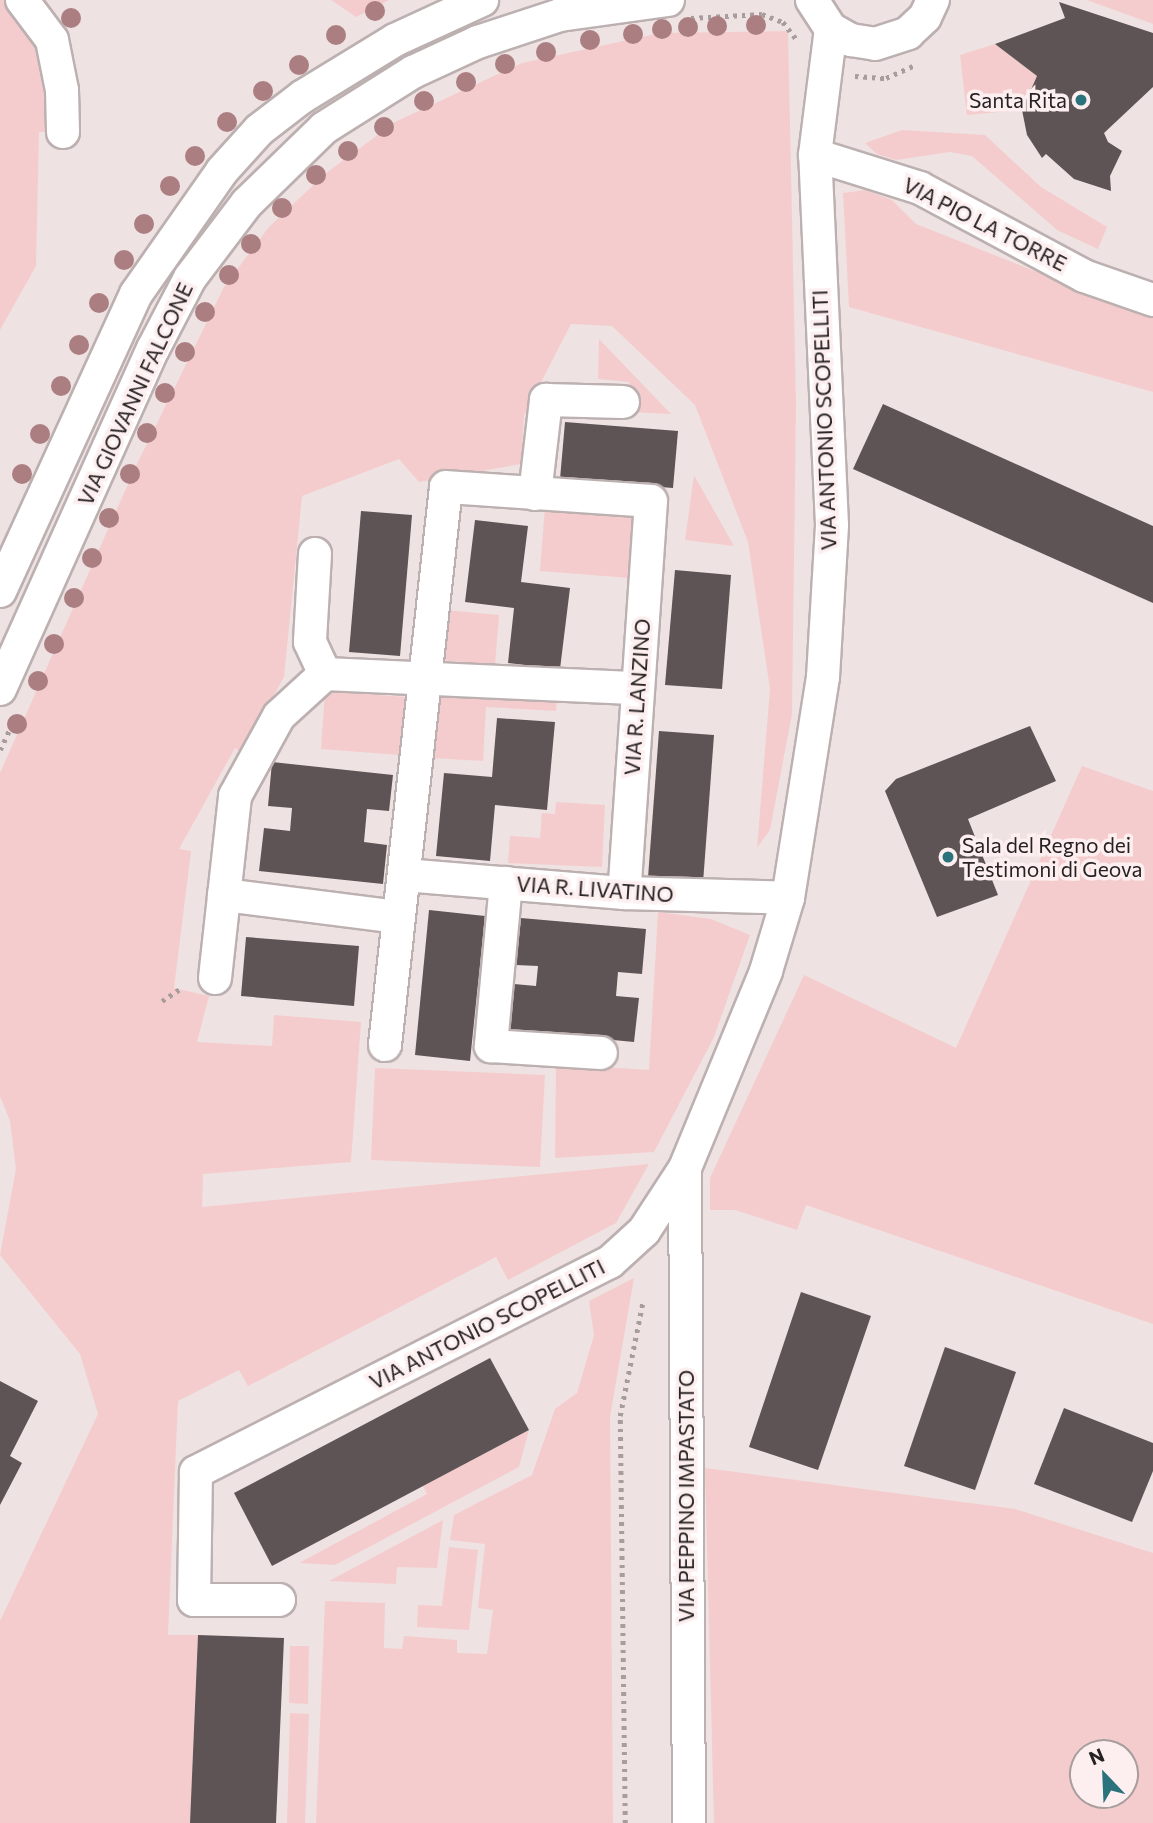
<!DOCTYPE html>
<style>
body{margin:0}
#map{position:relative;width:1153px;height:1823px;overflow:hidden;background:#efe2e2;font-family:Commissioner,sans-serif}
div>[style]{position:absolute}
[style*='--x']{left:calc(var(--x)*1px);top:calc(var(--y)*1px);width:calc(var(--w)*1px);rotate:calc(var(--a)*1deg)}
.green>*{inset:0;background:#f5cccd}
.building>*{inset:0;background:#5f5455}
.path>*{height:4.5px;margin-top:-2.25px;transform-origin:0;background:repeating-linear-gradient(90deg,#a79d9d 0 3.5px,transparent 0 8.5px)}
.roads{filter:drop-shadow(2px 0 #bcb0b0) drop-shadow(-2px 0 #bcb0b0) drop-shadow(0 2px #bcb0b0) drop-shadow(0 -2px #bcb0b0)}
.minor>*{height:32px;margin:-16px;padding:0 16px;transform-origin:16px;border-radius:16px;background:#fff}
.trees>*{width:20px;height:20px;margin:-10px;border-radius:50%;background:#ab7e82}
.dots>*{width:19px;height:19px;translate:-50% -50%;box-sizing:border-box;border:4px solid #fdefef;border-radius:50%}
span{translate:-50% -50%;white-space:nowrap;text-align:center;line-height:1.15;-webkit-text-stroke:7px #fdefef;paint-order:stroke}
.poi-label{font-size:21px;color:#272222}
.right{translate:-100% -50%;text-align:right}
.left{translate:0 -50%;text-align:left}
.street-label{font-size:21px;color:#272222}
.north{position:absolute;left:1069px;top:1739px;width:70px;height:70px;box-sizing:border-box;background:#fdefef;border:2px solid #a79d9d;border-radius:50%;rotate:337deg;font-size:19px;font-weight:700;line-height:28px;text-align:center;color:#272222}
.north::after{content:'';display:block;margin:auto;width:24px;height:32px;background:#2b737c;clip-path:polygon(50% 0,100% 100%,50% 72%,0 100%)}
</style>
<div id="map">
<div class="green">
<div style="clip-path:polygon(0 0,39px 0,54px 13px,69px 39px,81px 105px,81px 132px,39px 132px,36px 266px,0 330px)"></div>
<div style="clip-path:polygon(331px 0,389px 0,356px 17px)"></div>
<div style="clip-path:polygon(1087px 0,1153px 0,1153px 24px)"></div>
<div style="clip-path:polygon(788px 31px,796px 404px,792px 714px,770px 830px,757px 848px,770px 689px,748px 542px,695px 405px,612px 326px,571px 324px,524px 415px,521px 464px,419px 482px,399px 459px,302px 496px,284px 677px,242px 753px,235px 748px,179px 849px,191px 851px,174px 988px,209px 996px,197px 1042px,272px 1046px,274px 1015px,361px 1022px,351px 1162px,203px 1174px,202px 1207px,649px 1164px,616px 1223px,508px 1280px,496px 1257px,248px 1386px,239px 1370px,178px 1401px,168px 1635px,198px 1635px,190px 1823px,0 1823px,0 1621px,98px 1414px,80px 1354px,0 1255px,16px 1169px,10px 1121px,0 1096px,0 773px,136px 466px,224px 287px,268px 228px,325px 174px,395px 122px,522px 63px,660px 33px)"></div>
<div style="clip-path:polygon(995px 44px,1037px 76px,1022px 110px,967px 115px,960px 55px)"></div>
<div style="clip-path:polygon(902px 130px,985px 135px,1041px 187px,1107px 227px,1098px 249px,1057px 230px,972px 156px,950px 152px,896px 160px,877px 154px,865px 143px)"></div>
<div style="clip-path:polygon(865px 190px,892px 200px,916px 224px,1153px 318px,1153px 392px,849px 307px,843px 193px)"></div>
<div style="clip-path:polygon(599px 339px,671px 414px,631px 412px,629px 382px,598px 379px)"></div>
<div style="clip-path:polygon(694px 475px,734px 546px,685px 540px)"></div>
<div style="clip-path:polygon(545px 507px,635px 514px,630px 578px,540px 571px)"></div>
<div style="clip-path:polygon(445px 610px,499px 615px,495px 665px,441px 660px)"></div>
<div style="clip-path:polygon(436px 689px,557px 696px,556px 711px,486px 707px,483px 761px,431px 758px)"></div>
<div style="clip-path:polygon(325px 691px,405px 697px,400px 755px,321px 749px)"></div>
<div style="clip-path:polygon(1082px 766px,1153px 791px,1153px 1324px,806px 1205px,797px 1230px,735px 1210px,710px 1210px,710px 1178px,804px 975px,956px 1048px)"></div>
<div style="clip-path:polygon(556px 802px,605px 805px,602px 867px,508px 863px,510px 836px,540px 838px,542px 813px,555px 814px)"></div>
<div style="clip-path:polygon(658px 912px,711px 919px,750px 935px,714px 1037px,654px 1152px,555px 1158px,556px 1064px,649px 1070px)"></div>
<div style="clip-path:polygon(375px 1068px,545px 1075px,540px 1167px,371px 1160px)"></div>
<div style="clip-path:polygon(634px 1278px,610px 1417px,613px 1823px,316px 1823px,325px 1601px,385px 1603px,384px 1648px,402px 1649px,404px 1636px,457px 1640px,457px 1653px,487px 1654px,493px 1610px,478px 1608px,485px 1544px,450px 1540px,454px 1515px,532px 1475px,555px 1409px,577px 1393px,594px 1335px,589px 1301px)"></div>
<div style="clip-path:polygon(529px 1430px,519px 1467px,335px 1565px,299px 1563px,427px 1494px,423px 1486px)"></div>
<div style="clip-path:polygon(evenodd,705px 1468px,1015px 1509px,1153px 1553px,1153px 1823px,714px 1823px,705px 1468px,1083px 1753px,1125px 1753px,1125px 1795px,1083px 1795px,1083px 1753px)"></div>
<div style="clip-path:polygon(443px 1520px,437px 1568px,397px 1567px,396px 1584px,329px 1581px)"></div>
<div style="clip-path:polygon(449px 1547px,478px 1550px,469px 1630px,417px 1627px,418px 1605px,442px 1606px)"></div>
<div style="clip-path:polygon(290px 1646px,309px 1646px,308px 1704px,289px 1703px)"></div>
<div style="clip-path:polygon(290px 1713px,309px 1714px,305px 1823px,287px 1823px)"></div>
</div>
<div class="building">
<div style="clip-path:polygon(1059px 2px,1153px 33px,1153px 87px,1104px 133px,1108px 142px,1122px 151px,1110px 176px,1111px 191px,1074px 179px,1046px 154px,1042px 158px,1027px 135px,1022px 110px,1037px 76px,995px 44px,1065px 18px)"></div>
<div style="clip-path:polygon(883px 404px,1153px 526px,1153px 603px,853px 469px)"></div>
<div style="clip-path:polygon(565px 422px,678px 431px,673px 488px,560px 479px)"></div>
<div style="clip-path:polygon(361px 511px,412px 515px,400px 656px,349px 652px)"></div>
<div style="clip-path:polygon(475px 520px,528px 526px,521px 582px,570px 588px,560px 669px,508px 663px,514px 608px,465px 602px)"></div>
<div style="clip-path:polygon(675px 570px,731px 575px,722px 689px,665px 685px)"></div>
<div style="clip-path:polygon(497px 718px,555px 722px,547px 810px,495px 805px,490px 861px,436px 856px,444px 773px,492px 777px)"></div>
<div style="clip-path:polygon(1030px 726px,1056px 781px,968px 819px,998px 895px,937px 917px,885px 791px,896px 779px)"></div>
<div style="clip-path:polygon(659px 731px,714px 735px,703px 883px,648px 878px)"></div>
<div style="clip-path:polygon(272px 762px,393px 775px,389px 811px,367px 809px,364px 842px,387px 845px,383px 884px,259px 871px,264px 828px,290px 831px,292px 808px,268px 806px)"></div>
<div style="clip-path:polygon(429px 910px,485px 916px,470px 1061px,415px 1055px)"></div>
<div style="clip-path:polygon(521px 918px,646px 929px,642px 974px,618px 972px,616px 996px,639px 998px,634px 1042px,509px 1030px,514px 984px,536px 986px,538px 966px,516px 965px)"></div>
<div style="clip-path:polygon(246px 937px,359px 946px,354px 1006px,241px 996px)"></div>
<div style="clip-path:polygon(801px 1292px,871px 1316px,818px 1470px,749px 1447px)"></div>
<div style="clip-path:polygon(945px 1347px,1016px 1372px,975px 1490px,904px 1466px)"></div>
<div style="clip-path:polygon(490px 1358px,529px 1430px,272px 1566px,234px 1493px)"></div>
<div style="clip-path:polygon(0 1381px,38px 1401px,10px 1456px,22px 1463px,0 1505px)"></div>
<div style="clip-path:polygon(1064px 1408px,1153px 1443px,1153px 1471px,1132px 1522px,1034px 1484px)"></div>
<div style="clip-path:polygon(198px 1635px,284px 1638px,276px 1823px,190px 1823px)"></div>
</div>
<div class="path">
<div style="--x:691;--y:18;--w:71;--a:-3.2"></div>
<div style="--x:762;--y:14;--w:22;--a:21"></div>
<div style="--x:783;--y:22;--w:24;--a:52"></div>
<div style="--x:855;--y:76;--w:31;--a:4"></div>
<div style="--x:886;--y:78;--w:30;--a:-24"></div>
<div style="--x:0;--y:750;--w:38;--a:-65"></div>
<div style="--x:162;--y:1001;--w:22;--a:-34"></div>
<div style="--x:625;--y:1823;--w:407;--a:-90.7"></div>
<div style="--x:620;--y:1416;--w:117;--a:-78.7"></div>
</div>
<div class="roads">
<div class="minor">
<div style="--x:22;--y:0;--w:50;--a:53.1"></div>
<div style="--x:52;--y:40;--w:51;--a:78.7"></div>
<div style="--x:62;--y:90;--w:42;--a:88.6"></div>
<div style="--x:812;--y:0;--w:35;--a:57"></div>
<div style="--x:831;--y:29;--w:23;--a:29"></div>
<div style="--x:851;--y:40;--w:24;--a:9"></div>
<div style="--x:875;--y:44;--w:35;--a:-18"></div>
<div style="--x:908;--y:33;--w:23;--a:-43"></div>
<div style="--x:925;--y:17;--w:19;--a:-65"></div>
<div style="--x:815;--y:155;--w:110;--a:17.4"></div>
<div style="--x:920;--y:188;--w:186;--a:28.2"></div>
<div style="--x:1084;--y:276;--w:73;--a:19.2"></div>
<div style="--x:535;--y:494;--w:95;--a:-83.3"></div>
<div style="--x:546;--y:400;--w:77;--a:1.5"></div>
<div style="--x:315;--y:554;--w:88;--a:93.3"></div>
<div style="--x:310;--y:642;--w:35;--a:65"></div>
<div style="--x:0;--y:591;--w:327;--a:-65.4"></div>
<div style="--x:136;--y:294;--w:150;--a:-55"></div>
<div style="--x:222;--y:171;--w:55;--a:-47.9"></div>
<div style="--x:259;--y:130;--w:54;--a:-37.5"></div>
<div style="--x:302;--y:97;--w:109;--a:-31.5"></div>
<div style="--x:395;--y:40;--w:96;--a:-24.7"></div>
<div style="--x:0;--y:689;--w:373;--a:-65.8"></div>
<div style="--x:153;--y:349;--w:80;--a:-62.5"></div>
<div style="--x:190;--y:278;--w:94;--a:-52.8"></div>
<div style="--x:247;--y:203;--w:107;--a:-44.2"></div>
<div style="--x:324;--y:128;--w:105;--a:-32.2"></div>
<div style="--x:413;--y:72;--w:72;--a:-24.8"></div>
<div style="--x:478;--y:42;--w:86;--a:-18.2"></div>
<div style="--x:560;--y:15;--w:109;--a:-7.9"></div>
<div style="--x:404;--y:875;--w:221;--a:4.7"></div>
<div style="--x:624;--y:893;--w:164;--a:1.7"></div>
<div style="--x:506;--y:883;--w:164;--a:95.3"></div>
<div style="--x:491;--y:1046;--w:110;--a:3.6"></div>
<div style="--x:224;--y:895;--w:176;--a:7.2"></div>
<div style="--x:215;--y:978;--w:183;--a:-83.7"></div>
<div style="--x:235;--y:796;--w:91;--a:-61.2"></div>
<div style="--x:279;--y:716;--w:62;--a:-42.4"></div>
<div style="--x:325;--y:674;--w:313;--a:2.6"></div>
<div style="--x:385;--y:1045;--w:561;--a:-83.76"></div>
<div style="--x:446;--y:487;--w:205;--a:3.9"></div>
<div style="--x:651;--y:501;--w:393;--a:93.9"></div>
<div style="--x:685;--y:1170;--w:653;--a:89.65"></div>
<div style="--x:279;--y:1600;--w:85;--a:180"></div>
<div style="--x:194;--y:1600;--w:128;--a:-89.1"></div>
<div style="--x:196;--y:1472;--w:464;--a:-26.9"></div>
<div style="--x:610;--y:1262;--w:46;--a:-42.4"></div>
<div style="--x:644;--y:1231;--w:75;--a:-56.9"></div>
<div style="--x:685;--y:1168;--w:213;--a:-67.6"></div>
<div style="--x:766;--y:971;--w:76;--a:-73.2"></div>
<div style="--x:788;--y:898;--w:224;--a:-81"></div>
<div style="--x:823;--y:677;--w:152;--a:-86.6"></div>
<div style="--x:832;--y:525;--w:370;--a:-92.6"></div>
<div style="--x:815;--y:155;--w:127;--a:-82.8"></div>
</div>
</div>
<div class="trees">
<div style="left:375px;top:11px"></div>
<div style="left:71px;top:18px"></div>
<div style="left:756px;top:25px"></div>
<div style="left:717px;top:26px"></div>
<div style="left:688px;top:27px"></div>
<div style="left:662px;top:29px"></div>
<div style="left:633px;top:34px"></div>
<div style="left:336px;top:35px"></div>
<div style="left:590px;top:40px"></div>
<div style="left:546px;top:52px"></div>
<div style="left:505px;top:64px"></div>
<div style="left:299px;top:65px"></div>
<div style="left:466px;top:82px"></div>
<div style="left:263px;top:91px"></div>
<div style="left:424px;top:101px"></div>
<div style="left:227px;top:122px"></div>
<div style="left:384px;top:127px"></div>
<div style="left:348px;top:151px"></div>
<div style="left:195px;top:156px"></div>
<div style="left:316px;top:175px"></div>
<div style="left:170px;top:186px"></div>
<div style="left:282px;top:208px"></div>
<div style="left:144px;top:224px"></div>
<div style="left:251px;top:244px"></div>
<div style="left:124px;top:260px"></div>
<div style="left:229px;top:275px"></div>
<div style="left:99px;top:303px"></div>
<div style="left:205px;top:312px"></div>
<div style="left:79px;top:345px"></div>
<div style="left:185px;top:352px"></div>
<div style="left:61px;top:386px"></div>
<div style="left:165px;top:393px"></div>
<div style="left:147px;top:433px"></div>
<div style="left:40px;top:434px"></div>
<div style="left:22px;top:474px"></div>
<div style="left:130px;top:474px"></div>
<div style="left:109px;top:518px"></div>
<div style="left:92px;top:558px"></div>
<div style="left:74px;top:598px"></div>
<div style="left:54px;top:644px"></div>
<div style="left:38px;top:681px"></div>
<div style="left:17px;top:724px"></div>
</div>
<div class="dots">
<div style="left:1081px;top:100px;background:#2b737c"></div>
<div style="left:948px;top:857px;background:#2b737c"></div>
</div>
<div class="poi-label">
<span class="right" style="left:1067px;top:100px">Santa Rita</span>
<span class="left" style="left:962px;top:857px">Sala del Regno dei<br>Testimoni di Geova</span>
</div>
<div class="street-label">
<span style="left:985px;top:224px;rotate:27deg">VIA PIO LA TORRE</span>
<span style="left:135px;top:394px;rotate:-65deg">VIA GIOVANNI FALCONE</span>
<span style="left:824px;top:420px;rotate:-92deg">VIA ANTONIO SCOPELLITI</span>
<span style="left:637px;top:697px;rotate:-86deg">VIA R. LANZINO</span>
<span style="left:595px;top:889px;rotate:4deg">VIA R. LIVATINO</span>
<span style="left:487px;top:1324px;rotate:-27deg">VIA ANTONIO SCOPELLITI</span>
<span style="left:686px;top:1496px;rotate:-90deg">VIA PEPPINO IMPASTATO</span>
</div>
<div class="north">N</div>
</div>
